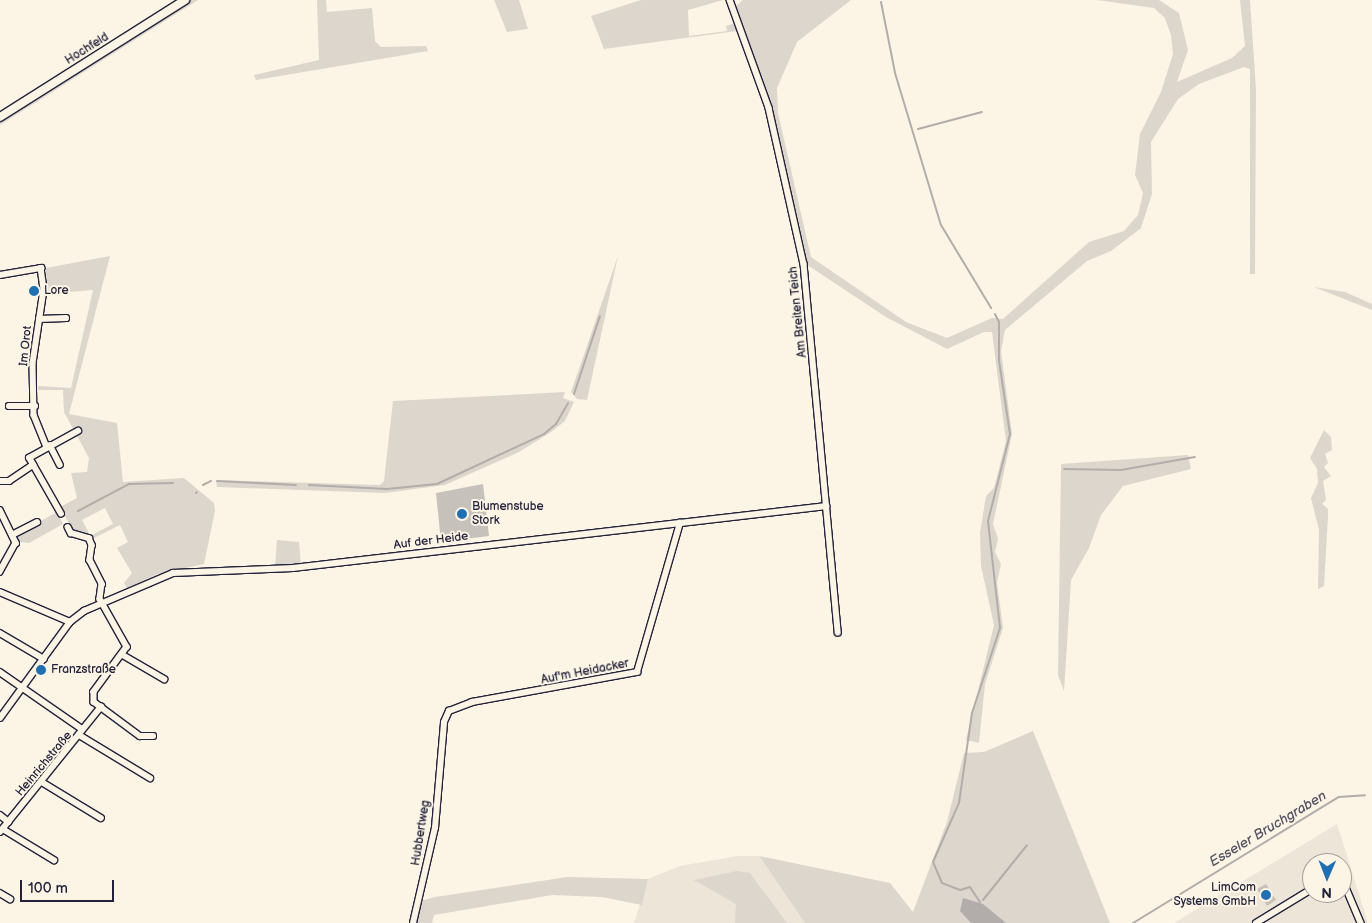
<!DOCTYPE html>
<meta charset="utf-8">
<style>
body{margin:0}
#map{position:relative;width:1372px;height:923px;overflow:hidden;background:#fcf5e5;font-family:"Balsamiq Sans",sans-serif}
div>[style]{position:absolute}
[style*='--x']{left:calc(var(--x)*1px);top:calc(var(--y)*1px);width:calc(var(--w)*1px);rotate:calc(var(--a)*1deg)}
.built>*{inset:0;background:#ece5d8}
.green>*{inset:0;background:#dcd6cc}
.water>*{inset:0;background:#b2adab}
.stream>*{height:2px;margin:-1px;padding:0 1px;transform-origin:1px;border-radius:1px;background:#b2adab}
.building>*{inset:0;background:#c6c1bb}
.roads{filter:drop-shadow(1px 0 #22223b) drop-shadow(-1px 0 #22223b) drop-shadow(0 1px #22223b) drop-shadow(0 -1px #22223b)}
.minor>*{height:5.5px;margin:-2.75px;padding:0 2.75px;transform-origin:2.75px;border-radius:2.75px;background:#fcf5e5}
.tertiary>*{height:8px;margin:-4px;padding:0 4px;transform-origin:4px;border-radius:4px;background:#fcf5e5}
.dots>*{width:14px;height:14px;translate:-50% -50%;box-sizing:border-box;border:2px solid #fcf5e5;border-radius:50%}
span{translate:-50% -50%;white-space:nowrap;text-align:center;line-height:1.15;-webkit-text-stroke:4px #fcf5e5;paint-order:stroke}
.street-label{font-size:12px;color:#22223b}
.poi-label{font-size:12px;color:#22223b}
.left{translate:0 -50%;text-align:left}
.right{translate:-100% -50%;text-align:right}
.water-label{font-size:14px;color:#545362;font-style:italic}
.north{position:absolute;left:1302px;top:853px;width:50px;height:50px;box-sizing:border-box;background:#fcf5e5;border:1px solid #a5a1a1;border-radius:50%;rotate:181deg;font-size:14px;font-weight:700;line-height:20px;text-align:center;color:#22223b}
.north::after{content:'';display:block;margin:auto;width:18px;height:22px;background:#1f6fb2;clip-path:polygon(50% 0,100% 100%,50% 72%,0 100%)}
.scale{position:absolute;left:20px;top:880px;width:94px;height:22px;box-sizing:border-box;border:2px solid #22223b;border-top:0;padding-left:6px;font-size:15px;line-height:18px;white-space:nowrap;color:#22223b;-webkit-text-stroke:4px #fcf5e5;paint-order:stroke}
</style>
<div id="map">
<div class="built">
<div style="clip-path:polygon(evenodd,1337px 824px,1368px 923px,1174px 923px,1337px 824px,1312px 863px,1342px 863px,1342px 893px,1312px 893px,1312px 863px)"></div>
<div style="clip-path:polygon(738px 856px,759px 856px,805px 923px,634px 923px,648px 879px,680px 866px)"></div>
</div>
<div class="green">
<div style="clip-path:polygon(176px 0,198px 0,0 125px,0 113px)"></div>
<div style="clip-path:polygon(317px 0,326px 0,327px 12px,372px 8px,375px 41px,381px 47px,426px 46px,428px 51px,256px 80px,254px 75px,319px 60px)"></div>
<div style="clip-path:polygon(494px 0,519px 0,528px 29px,507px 32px)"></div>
<div style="clip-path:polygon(641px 0,723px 0,688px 10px,689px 36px,727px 31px,726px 26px,735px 23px,737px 31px,604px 49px,591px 16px)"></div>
<div style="clip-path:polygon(743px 0,851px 0,797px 42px,777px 88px,778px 113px,811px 257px,906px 322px,947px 338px,992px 318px,1003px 319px,1089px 242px,1124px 231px,1138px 215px,1143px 193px,1135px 175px,1140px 134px,1161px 92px,1173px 54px,1171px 35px,1165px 18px,1154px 8px,1097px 0,1159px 0,1179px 13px,1188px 50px,1177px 82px,1232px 58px,1245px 46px,1240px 0,1250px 0,1256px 90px,1255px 274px,1250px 274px,1250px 69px,1244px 67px,1199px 84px,1178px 99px,1151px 142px,1152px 194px,1141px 228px,1111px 251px,1087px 261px,1005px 330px,1001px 351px,1012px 434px,993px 524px,998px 539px,995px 552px,1001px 564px,997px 582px,1003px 628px,985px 684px,979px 743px,966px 740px,994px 625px,981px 566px,980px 533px,986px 496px,994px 488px,1006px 441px,992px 332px,984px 332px,947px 349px,886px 317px,806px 264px,771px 108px,734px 8px)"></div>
<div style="clip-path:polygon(110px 256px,69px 414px,117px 423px,123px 482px,184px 478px,214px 503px,215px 511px,204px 564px,158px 574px,127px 588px,124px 583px,132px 573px,117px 548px,128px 542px,120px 525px,92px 539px,90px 536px,113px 524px,105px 508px,82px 520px,89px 533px,85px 535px,73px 531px,60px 507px,77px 498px,71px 473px,87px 472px,89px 458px,64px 412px,63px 390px,38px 390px,38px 386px,71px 388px,93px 290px,47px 294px,46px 268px)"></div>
<div style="clip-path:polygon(618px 256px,587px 400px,577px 399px,571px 392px)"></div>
<div style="clip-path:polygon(1314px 287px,1345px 292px,1372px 304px,1372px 310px)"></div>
<div style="clip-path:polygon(565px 392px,563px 398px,574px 402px,565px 421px,551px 432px,519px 452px,445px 485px,385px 493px,217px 487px,216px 480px,380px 485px,384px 481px,393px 401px)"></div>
<div style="clip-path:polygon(1324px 430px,1331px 437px,1332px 450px,1325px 454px,1328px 463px,1324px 467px,1331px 476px,1323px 481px,1326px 500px,1322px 504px,1328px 509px,1328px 516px,1324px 586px,1318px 589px,1319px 530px,1311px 498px,1318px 483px,1317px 469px,1310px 458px)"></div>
<div style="clip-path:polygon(1188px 455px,1191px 469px,1123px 486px,1101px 515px,1089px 548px,1071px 580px,1064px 691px,1058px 675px,1061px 464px)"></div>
<div style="clip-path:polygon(57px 512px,63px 524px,29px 543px,20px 542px,16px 535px)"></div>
<div style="clip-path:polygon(277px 540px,299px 542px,301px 565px,275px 567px)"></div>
<div style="clip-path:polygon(1033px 731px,1110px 923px,805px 923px,759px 856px,890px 883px,913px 912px,947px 822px,964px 753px,984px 752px)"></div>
<div style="clip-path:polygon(737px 871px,750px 873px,787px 923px,735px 923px,736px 904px,694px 880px)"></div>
<div style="clip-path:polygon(567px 877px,648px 879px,642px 905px,602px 897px,552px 895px,434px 915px,432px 923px,414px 923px,420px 901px,435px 897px)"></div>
</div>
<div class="water">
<div style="clip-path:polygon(963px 898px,983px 904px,1006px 923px,971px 923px,960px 911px)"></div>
</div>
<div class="stream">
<div style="--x:881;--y:2;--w:72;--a:78.8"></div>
<div style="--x:895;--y:73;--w:159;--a:73.2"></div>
<div style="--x:941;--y:225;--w:97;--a:58.9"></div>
<div style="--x:918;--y:129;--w:66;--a:-14.9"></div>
<div style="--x:574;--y:394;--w:82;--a:-71.6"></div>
<div style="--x:1064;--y:469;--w:57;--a:1"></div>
<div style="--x:1121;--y:470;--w:75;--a:-10"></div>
<div style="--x:217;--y:481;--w:79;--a:2.9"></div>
<div style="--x:203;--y:485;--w:9;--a:-27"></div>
<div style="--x:309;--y:485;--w:78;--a:2.9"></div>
<div style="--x:387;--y:489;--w:50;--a:-5.7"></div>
<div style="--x:437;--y:484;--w:118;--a:-25"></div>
<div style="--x:544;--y:434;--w:16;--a:-40"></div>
<div style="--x:556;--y:424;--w:24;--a:-60"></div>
<div style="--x:196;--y:493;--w:1;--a:-45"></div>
<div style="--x:78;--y:511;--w:58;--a:-27.9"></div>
<div style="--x:129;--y:484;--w:44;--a:-1.3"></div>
<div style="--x:983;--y:900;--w:70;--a:-51.3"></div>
<div style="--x:980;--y:902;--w:18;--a:-124"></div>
<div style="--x:970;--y:887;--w:10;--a:163"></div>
<div style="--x:960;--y:890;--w:19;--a:-159"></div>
<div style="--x:942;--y:883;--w:23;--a:-113"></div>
<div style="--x:933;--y:862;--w:64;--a:-66.2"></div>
<div style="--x:959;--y:803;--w:91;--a:-81.8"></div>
<div style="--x:972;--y:713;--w:89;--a:-71.8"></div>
<div style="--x:1000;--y:628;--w:108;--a:-96.4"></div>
<div style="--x:988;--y:521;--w:90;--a:-75.8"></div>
<div style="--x:1010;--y:434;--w:75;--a:-98.5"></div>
<div style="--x:999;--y:360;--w:38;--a:-90"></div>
<div style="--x:999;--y:322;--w:9;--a:-117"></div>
<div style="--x:1133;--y:923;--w:241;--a:-31.5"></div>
<div style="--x:1339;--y:797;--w:26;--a:-4"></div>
</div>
<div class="building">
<div style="clip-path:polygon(483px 484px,489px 536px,441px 542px,436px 493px)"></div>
<div style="clip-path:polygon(1266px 884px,1276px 900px,1267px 906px,1257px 889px)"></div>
</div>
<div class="roads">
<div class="minor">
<div style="--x:730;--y:0;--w:115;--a:70.1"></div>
<div style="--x:769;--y:108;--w:160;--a:77.4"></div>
<div style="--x:804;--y:264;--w:370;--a:84.7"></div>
<div style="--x:0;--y:275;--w:42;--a:-9.7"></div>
<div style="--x:41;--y:268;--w:22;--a:82"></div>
<div style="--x:44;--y:290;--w:75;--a:98.5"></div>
<div style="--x:33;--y:364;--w:51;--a:88.9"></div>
<div style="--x:34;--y:415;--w:35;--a:68"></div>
<div style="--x:39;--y:319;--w:27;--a:-2"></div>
<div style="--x:9;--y:406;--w:26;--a:0"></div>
<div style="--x:50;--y:445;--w:22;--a:63"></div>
<div style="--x:0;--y:481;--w:9;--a:0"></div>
<div style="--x:9;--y:481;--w:29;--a:-34"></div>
<div style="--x:0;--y:510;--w:37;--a:64"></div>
<div style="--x:16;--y:543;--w:33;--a:119"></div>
<div style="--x:61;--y:514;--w:64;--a:-119.7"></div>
<div style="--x:29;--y:458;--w:56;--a:-28.9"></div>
<div style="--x:68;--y:527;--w:7;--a:63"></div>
<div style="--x:71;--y:533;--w:19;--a:16"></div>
<div style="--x:89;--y:538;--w:8;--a:67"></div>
<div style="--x:92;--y:545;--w:15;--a:98"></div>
<div style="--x:90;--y:560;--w:27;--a:63"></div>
<div style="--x:102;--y:584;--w:15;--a:98"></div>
<div style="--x:100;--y:599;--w:55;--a:60.6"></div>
<div style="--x:127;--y:647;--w:56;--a:126.3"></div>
<div style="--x:94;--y:692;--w:10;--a:90"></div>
<div style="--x:94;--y:702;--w:57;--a:36.5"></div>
<div style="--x:140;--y:736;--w:13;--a:0"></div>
<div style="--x:12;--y:535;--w:28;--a:-27"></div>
<div style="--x:0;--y:592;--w:76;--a:23.2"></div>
<div style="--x:0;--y:633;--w:51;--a:30.6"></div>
<div style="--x:123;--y:655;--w:48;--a:30.3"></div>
<div style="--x:0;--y:672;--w:100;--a:34.8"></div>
<div style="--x:0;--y:718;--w:119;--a:-53.9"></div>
<div style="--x:70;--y:622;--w:18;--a:-38"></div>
<div style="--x:84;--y:611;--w:97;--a:-23.1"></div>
<div style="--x:173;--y:573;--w:120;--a:-2.4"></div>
<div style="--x:293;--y:568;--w:537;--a:-6.63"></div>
<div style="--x:81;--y:736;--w:81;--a:31.3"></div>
<div style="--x:42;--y:782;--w:69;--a:31.4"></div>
<div style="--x:0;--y:815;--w:11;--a:38"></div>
<div style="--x:3;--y:829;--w:60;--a:31.3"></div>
<div style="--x:0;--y:832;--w:161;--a:-51.1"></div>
<div style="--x:1342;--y:878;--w:49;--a:67.1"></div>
<div style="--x:0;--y:893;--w:12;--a:31"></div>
<div style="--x:413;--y:923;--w:98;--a:-77"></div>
<div style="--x:435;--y:828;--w:106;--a:-85.1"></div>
<div style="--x:444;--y:722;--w:12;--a:-66"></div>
<div style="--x:449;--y:711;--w:25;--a:-21"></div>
<div style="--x:472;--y:702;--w:168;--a:-10.3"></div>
<div style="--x:637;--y:672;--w:155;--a:-73.9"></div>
<div style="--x:1256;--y:923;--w:66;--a:-31.3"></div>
</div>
<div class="tertiary">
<div style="--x:0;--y:117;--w:219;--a:-32.3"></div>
</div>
</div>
<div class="dots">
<div style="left:34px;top:291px;background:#1f6fb2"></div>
<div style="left:462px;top:514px;background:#1f6fb2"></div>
<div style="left:41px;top:670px;background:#1f6fb2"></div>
<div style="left:1266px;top:895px;background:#1f6fb2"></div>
</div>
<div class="street-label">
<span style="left:87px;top:49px;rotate:-32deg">Hochfeld</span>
<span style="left:798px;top:312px;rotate:-96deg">Am Breiten Teich</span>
<span style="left:26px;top:346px;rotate:-84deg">Im Orot</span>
<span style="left:431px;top:541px;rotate:-7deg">Auf der Heide</span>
<span style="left:585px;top:672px;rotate:-11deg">Auf'm Heidacker</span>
<span style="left:44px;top:764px;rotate:-50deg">Heinrichstraße</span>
<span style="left:421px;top:833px;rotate:-81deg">Hubbertweg</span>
</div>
<div class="poi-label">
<span class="left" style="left:44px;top:291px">Lore</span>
<span class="left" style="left:472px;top:514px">Blumenstube<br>Stork</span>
<span class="left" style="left:51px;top:670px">Franzstraße</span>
<span class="right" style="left:1256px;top:895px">LimCom<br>Systems GmbH</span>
</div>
<div class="water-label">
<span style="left:1268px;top:829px;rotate:-31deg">Esseler Bruchgraben</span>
</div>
<div class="north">N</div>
<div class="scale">100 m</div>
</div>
